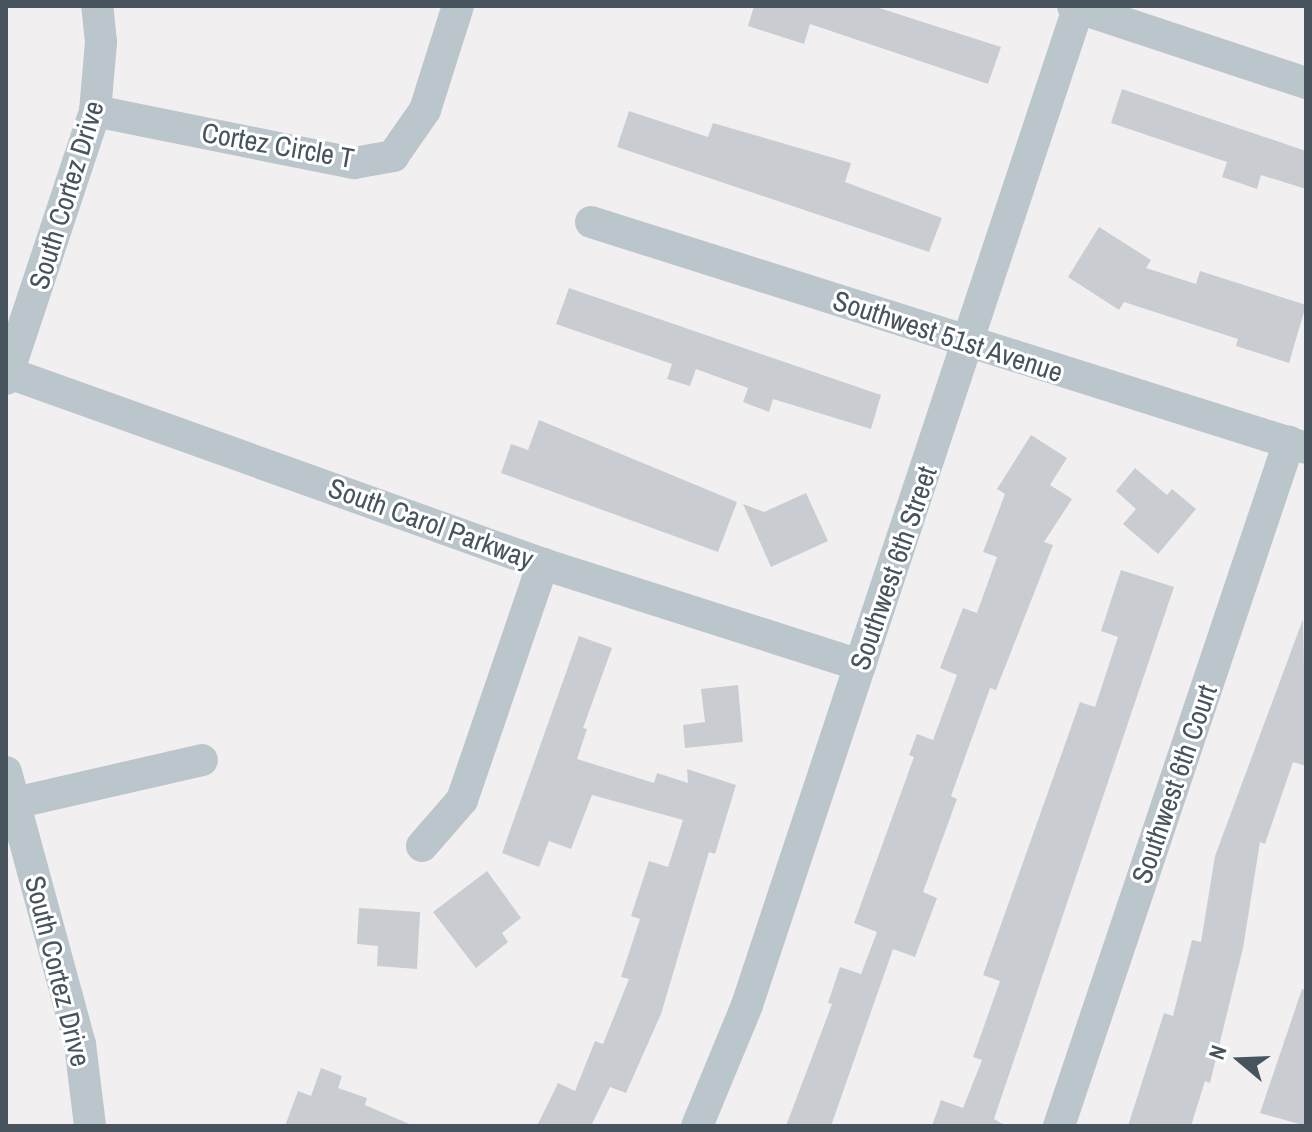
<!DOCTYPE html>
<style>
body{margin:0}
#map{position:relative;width:1312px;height:1132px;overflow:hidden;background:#f2eff0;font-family:"Archivo Narrow",sans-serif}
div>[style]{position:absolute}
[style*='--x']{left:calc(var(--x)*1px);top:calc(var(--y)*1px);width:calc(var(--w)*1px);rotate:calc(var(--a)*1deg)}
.building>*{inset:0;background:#c9cdd2}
.street>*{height:32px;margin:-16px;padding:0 16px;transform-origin:16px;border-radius:16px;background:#bbc5cc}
span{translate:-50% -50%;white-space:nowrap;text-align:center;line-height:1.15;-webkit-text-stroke:6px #fff;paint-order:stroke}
.street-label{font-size:28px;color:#48545d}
.frame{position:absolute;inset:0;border:8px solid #48545d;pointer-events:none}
.north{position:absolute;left:1200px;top:1020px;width:80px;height:80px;-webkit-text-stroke:6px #fff;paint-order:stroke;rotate:289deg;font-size:22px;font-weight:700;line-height:32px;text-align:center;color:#48545d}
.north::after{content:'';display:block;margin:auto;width:28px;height:36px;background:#48545d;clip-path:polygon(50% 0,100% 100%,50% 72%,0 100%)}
</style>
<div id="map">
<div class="building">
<div style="clip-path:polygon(754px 6px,873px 6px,1001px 47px,988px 84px,810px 24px,804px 44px,748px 26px)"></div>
<div style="clip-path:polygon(1122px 89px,1306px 151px,1306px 189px,1261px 175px,1257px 189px,1222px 177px,1227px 162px,1111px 123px)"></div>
<div style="clip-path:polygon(629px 111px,708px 137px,713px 123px,851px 163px,845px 182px,942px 218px,929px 252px,617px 147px)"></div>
<div style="clip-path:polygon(1099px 227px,1151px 260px,1146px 268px,1196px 284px,1200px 271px,1306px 305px,1289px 363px,1236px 346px,1238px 339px,1124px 302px,1119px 310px,1068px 277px)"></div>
<div style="clip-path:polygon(569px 288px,881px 395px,871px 429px,773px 399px,769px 412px,743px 402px,748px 388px,696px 369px,690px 386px,667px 379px,672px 364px,556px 324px)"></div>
<div style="clip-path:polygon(539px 420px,737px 502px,718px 552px,501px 473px,511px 444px,528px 450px)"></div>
<div style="clip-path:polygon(1031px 435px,1067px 458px,1050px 485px,1072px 499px,1044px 542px,1053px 545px,996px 690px,990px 688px,951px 796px,957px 799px,923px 892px,937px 898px,915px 957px,893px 949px,831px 1126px,786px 1126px,832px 1004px,828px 1003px,840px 967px,861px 974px,877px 932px,854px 923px,914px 757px,909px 755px,917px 734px,933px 740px,957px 675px,940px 668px,963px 608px,977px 613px,997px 557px,983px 552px,1005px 494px,997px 489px)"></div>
<div style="clip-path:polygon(1135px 468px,1167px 495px,1172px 489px,1196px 509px,1158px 554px,1123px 524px,1136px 509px,1116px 491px)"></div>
<div style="clip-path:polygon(806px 493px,828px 541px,771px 567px,743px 504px,764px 512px)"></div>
<div style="clip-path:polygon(1121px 570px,1174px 587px,994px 1119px,1006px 1126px,932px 1126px,941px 1100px,963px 1108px,982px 1060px,973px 1057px,1000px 981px,983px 975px,1080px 702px,1095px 707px,1118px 637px,1101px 631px)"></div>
<div style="clip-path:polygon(1303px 619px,1306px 766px,1293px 762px,1265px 844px,1260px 842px,1243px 948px,1210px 1083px,1205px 1081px,1191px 1126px,1128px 1126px,1164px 1013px,1173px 1016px,1192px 940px,1201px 942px,1215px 856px)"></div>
<div style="clip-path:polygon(579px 636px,612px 648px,583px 728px,587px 729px,577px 759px,654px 783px,657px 773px,688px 783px,687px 769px,736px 785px,715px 854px,709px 852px,661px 1014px,626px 1093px,610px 1087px,591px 1126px,537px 1126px,558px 1083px,575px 1091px,595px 1041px,603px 1044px,629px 979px,621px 977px,640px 919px,631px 916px,649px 861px,668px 867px,683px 820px,592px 795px,571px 849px,549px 841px,539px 867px,502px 853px)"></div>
<div style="clip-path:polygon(738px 685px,743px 742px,685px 748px,683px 725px,705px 722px,701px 689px)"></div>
<div style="clip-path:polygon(487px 871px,521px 918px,502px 933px,508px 942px,476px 968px,433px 912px)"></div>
<div style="clip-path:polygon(359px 908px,420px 912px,417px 969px,377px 966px,378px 946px,357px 944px)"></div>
<div style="clip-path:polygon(1302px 989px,1306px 990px,1306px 1126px,1260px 1113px)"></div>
<div style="clip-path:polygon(321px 1068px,342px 1076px,338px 1088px,367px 1098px,365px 1105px,414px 1126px,285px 1126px,298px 1091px,311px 1096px)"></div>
</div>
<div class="street">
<div style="--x:1073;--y:6;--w:245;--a:18.3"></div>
<div style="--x:95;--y:111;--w:264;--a:11.4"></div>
<div style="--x:354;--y:163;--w:40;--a:-10"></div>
<div style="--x:393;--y:156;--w:56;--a:-55.2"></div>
<div style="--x:425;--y:110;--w:109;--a:-72.4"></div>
<div style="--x:591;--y:222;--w:750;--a:17.54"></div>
<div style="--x:6;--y:372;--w:570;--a:19.67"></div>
<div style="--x:543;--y:564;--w:333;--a:17.7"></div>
<div style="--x:6;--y:379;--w:282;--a:-71.6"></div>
<div style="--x:95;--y:111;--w:69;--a:-85"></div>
<div style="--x:101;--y:42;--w:36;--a:-96"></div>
<div style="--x:6;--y:772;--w:282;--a:74.8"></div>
<div style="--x:80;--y:1044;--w:83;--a:83"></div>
<div style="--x:6;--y:805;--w:201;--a:-12.9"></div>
<div style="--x:422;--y:846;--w:61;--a:-49"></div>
<div style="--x:462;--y:800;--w:250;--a:-71.1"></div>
<div style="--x:697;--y:1126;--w:131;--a:-67.5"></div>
<div style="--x:747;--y:1005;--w:1053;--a:-71.62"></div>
<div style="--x:1059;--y:1126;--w:722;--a:-71.41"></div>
</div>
<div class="street-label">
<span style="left:278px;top:145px;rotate:10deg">Cortez Circle T</span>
<span style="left:66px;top:195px;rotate:-73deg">South Cortez Drive</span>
<span style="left:948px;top:336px;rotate:18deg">Southwest 51st Avenue</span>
<span style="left:431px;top:523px;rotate:20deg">South Carol Parkway</span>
<span style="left:893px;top:568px;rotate:-71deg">Southwest 6th Street</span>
<span style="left:1174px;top:784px;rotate:-71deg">Southwest 6th Court</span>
<span style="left:58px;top:971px;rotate:76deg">South Cortez Drive</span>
</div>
<div class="frame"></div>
<div class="north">N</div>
</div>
